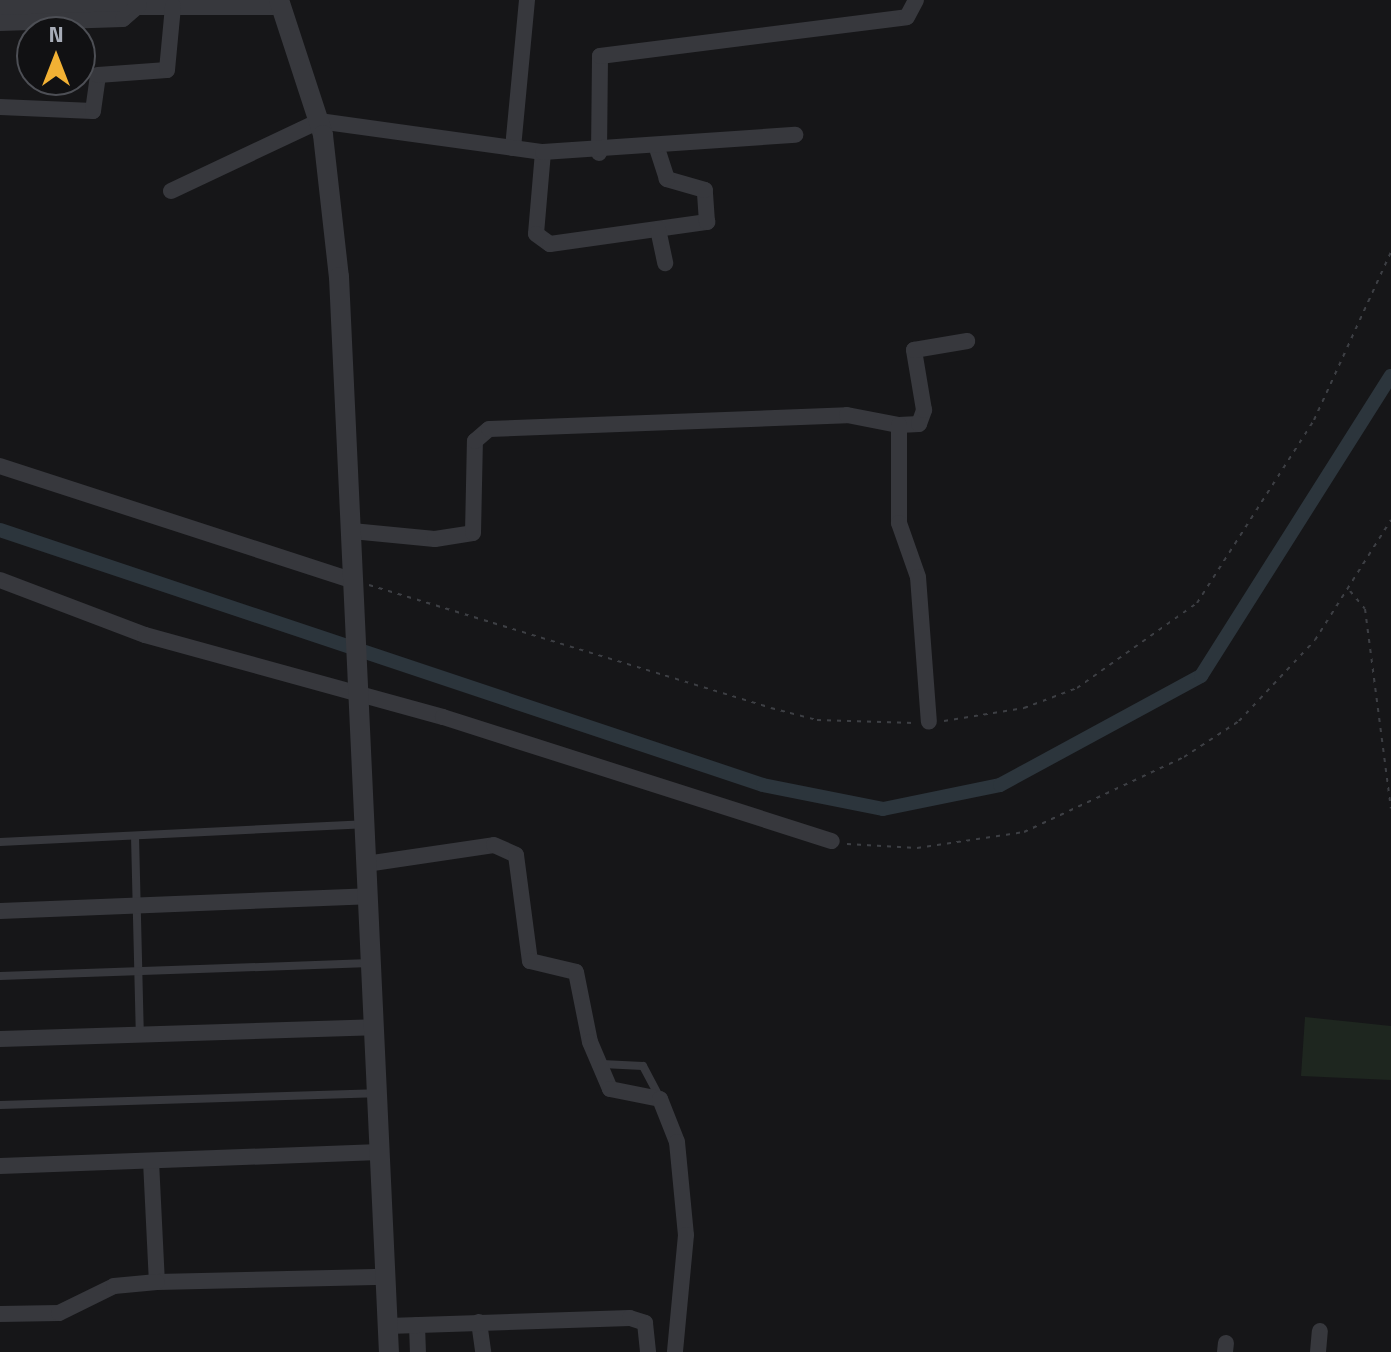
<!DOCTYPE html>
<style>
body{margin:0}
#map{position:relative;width:1391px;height:1352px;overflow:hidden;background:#161618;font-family:"Titillium Web",sans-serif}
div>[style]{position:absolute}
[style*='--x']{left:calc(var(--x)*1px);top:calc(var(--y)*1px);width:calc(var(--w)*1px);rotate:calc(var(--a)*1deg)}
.green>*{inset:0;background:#1e261f}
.canal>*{height:14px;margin:-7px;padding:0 7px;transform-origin:7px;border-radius:7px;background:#2c353c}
.path>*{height:2px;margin-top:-1px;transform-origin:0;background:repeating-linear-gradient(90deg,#3d3f44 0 4px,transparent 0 10px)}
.service>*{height:8px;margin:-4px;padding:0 4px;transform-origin:4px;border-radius:4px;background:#37383d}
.minor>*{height:16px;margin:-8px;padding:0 8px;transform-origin:8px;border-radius:8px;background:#37383d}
.tertiary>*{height:20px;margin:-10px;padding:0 10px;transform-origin:10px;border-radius:10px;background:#37383d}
span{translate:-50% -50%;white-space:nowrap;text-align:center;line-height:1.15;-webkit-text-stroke:6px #111113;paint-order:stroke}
.north{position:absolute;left:16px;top:16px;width:80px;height:80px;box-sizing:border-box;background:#111113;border:2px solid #4d4f55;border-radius:50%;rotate:0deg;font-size:22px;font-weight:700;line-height:32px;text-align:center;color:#a8adb8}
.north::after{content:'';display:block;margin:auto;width:28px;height:36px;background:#f2b134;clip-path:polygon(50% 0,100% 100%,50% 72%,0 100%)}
</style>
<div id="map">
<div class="green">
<div style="clip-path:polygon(1305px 1017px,1391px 1026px,1391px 1080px,1301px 1076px)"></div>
</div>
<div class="canal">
<div style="--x:0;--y:530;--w:804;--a:18.48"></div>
<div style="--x:763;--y:785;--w:122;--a:11.3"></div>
<div style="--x:883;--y:809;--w:119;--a:-11.6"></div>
<div style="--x:1000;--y:785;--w:229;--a:-28.5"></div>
<div style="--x:1201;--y:676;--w:355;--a:-57.7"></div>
</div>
<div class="path">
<div style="--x:369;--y:585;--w:420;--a:17"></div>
<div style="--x:771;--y:708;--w:48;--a:14.6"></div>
<div style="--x:817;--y:720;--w:97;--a:1.8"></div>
<div style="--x:1350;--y:591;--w:23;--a:50"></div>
<div style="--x:1365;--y:609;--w:201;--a:82.6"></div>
<div style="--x:944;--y:721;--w:81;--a:-9.2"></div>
<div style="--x:1024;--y:708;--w:57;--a:-20.7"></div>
<div style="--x:1077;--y:688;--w:147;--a:-35.3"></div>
<div style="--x:1197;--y:603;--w:217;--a:-57.4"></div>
<div style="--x:1314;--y:420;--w:185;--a:-65.4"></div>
<div style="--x:847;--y:844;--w:70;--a:3.3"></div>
<div style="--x:917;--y:848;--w:108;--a:-8.5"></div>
<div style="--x:1024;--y:832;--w:177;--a:-25.1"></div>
<div style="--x:1184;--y:757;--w:66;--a:-33.2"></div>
<div style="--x:1239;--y:721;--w:111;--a:-46.8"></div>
<div style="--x:1315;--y:640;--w:142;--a:-57.7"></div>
</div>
<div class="service">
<div style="--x:135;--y:836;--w:199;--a:88.6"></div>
<div style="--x:0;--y:842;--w:364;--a:-2.8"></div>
<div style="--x:0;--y:976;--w:370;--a:-2"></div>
<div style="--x:602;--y:1064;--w:41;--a:2.8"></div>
<div style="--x:643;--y:1066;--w:36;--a:62"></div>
<div style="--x:0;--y:1105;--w:375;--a:-1.8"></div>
</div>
<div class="minor">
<div style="--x:0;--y:7;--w:282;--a:0"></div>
<div style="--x:0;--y:23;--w:123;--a:-1.9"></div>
<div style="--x:123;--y:19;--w:21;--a:-41"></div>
<div style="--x:0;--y:107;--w:93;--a:2.5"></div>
<div style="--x:93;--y:111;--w:36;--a:-82"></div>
<div style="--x:98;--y:75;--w:69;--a:-4.1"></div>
<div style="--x:167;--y:70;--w:64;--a:-84.6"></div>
<div style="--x:513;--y:148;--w:149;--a:-84.6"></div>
<div style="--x:543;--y:152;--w:82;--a:94.9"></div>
<div style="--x:536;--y:234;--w:17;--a:36"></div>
<div style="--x:550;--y:244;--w:159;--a:-8"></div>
<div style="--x:707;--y:222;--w:32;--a:-94"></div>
<div style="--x:705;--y:190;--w:40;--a:-164"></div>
<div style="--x:667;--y:179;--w:35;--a:-108"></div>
<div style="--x:599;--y:153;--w:97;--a:-89.4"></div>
<div style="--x:600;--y:56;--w:309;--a:-7.2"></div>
<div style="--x:907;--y:17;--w:19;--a:-62"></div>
<div style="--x:171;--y:191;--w:164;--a:-25.3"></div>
<div style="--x:319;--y:121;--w:226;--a:7.9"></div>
<div style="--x:543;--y:152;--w:253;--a:-3.9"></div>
<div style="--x:658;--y:229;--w:35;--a:78"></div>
<div style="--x:899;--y:425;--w:20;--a:-3"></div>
<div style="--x:919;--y:424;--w:15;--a:-70"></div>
<div style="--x:924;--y:410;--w:61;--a:-99.5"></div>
<div style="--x:914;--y:350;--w:54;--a:-9.6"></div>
<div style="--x:0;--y:466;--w:371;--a:18"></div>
<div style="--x:352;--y:531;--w:83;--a:5.5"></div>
<div style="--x:435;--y:539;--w:38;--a:-9"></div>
<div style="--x:473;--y:533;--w:92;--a:-88.8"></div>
<div style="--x:475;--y:441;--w:18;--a:-41"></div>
<div style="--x:489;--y:429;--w:358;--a:-2.2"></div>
<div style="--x:847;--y:415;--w:53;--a:10.9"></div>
<div style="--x:899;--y:425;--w:98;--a:90"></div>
<div style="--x:899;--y:523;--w:57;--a:70.6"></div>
<div style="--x:918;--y:577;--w:145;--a:85.7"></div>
<div style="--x:0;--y:580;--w:155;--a:20.8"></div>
<div style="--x:145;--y:635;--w:309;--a:15.4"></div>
<div style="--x:443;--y:717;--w:408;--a:17.7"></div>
<div style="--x:366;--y:864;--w:129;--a:-8.4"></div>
<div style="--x:494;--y:845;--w:24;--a:24"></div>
<div style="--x:516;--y:855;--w:107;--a:82.5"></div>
<div style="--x:530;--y:961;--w:47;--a:13.4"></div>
<div style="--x:576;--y:972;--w:71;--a:78.7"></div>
<div style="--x:590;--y:1042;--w:51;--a:66.9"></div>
<div style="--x:610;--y:1089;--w:51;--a:11.3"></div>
<div style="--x:660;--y:1099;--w:46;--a:68.4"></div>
<div style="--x:677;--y:1142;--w:93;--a:84.5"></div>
<div style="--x:686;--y:1235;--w:118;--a:95.4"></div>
<div style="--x:0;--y:911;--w:368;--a:-2.3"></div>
<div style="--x:0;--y:1039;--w:374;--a:-1.8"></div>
<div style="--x:151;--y:1161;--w:121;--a:87.2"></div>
<div style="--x:157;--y:1282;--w:229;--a:-1.3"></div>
<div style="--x:0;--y:1166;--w:380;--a:-2.1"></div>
<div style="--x:0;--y:1314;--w:59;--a:-1"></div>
<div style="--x:59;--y:1313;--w:61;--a:-26.1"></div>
<div style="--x:114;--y:1286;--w:43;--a:-5.3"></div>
<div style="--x:479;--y:1322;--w:30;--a:82"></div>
<div style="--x:417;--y:1325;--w:27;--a:88"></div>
<div style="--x:388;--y:1326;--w:242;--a:-1.9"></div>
<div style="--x:630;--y:1318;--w:16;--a:18"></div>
<div style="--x:645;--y:1323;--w:29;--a:84"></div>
<div style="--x:1225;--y:1352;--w:9;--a:-84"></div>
<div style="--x:1318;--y:1352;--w:21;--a:-85"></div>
</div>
<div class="tertiary">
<div style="--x:279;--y:0;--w:142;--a:71.9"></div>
<div style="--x:323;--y:135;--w:143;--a:83.6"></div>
<div style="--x:339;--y:277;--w:1076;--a:87.34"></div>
</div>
<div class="north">N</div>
</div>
